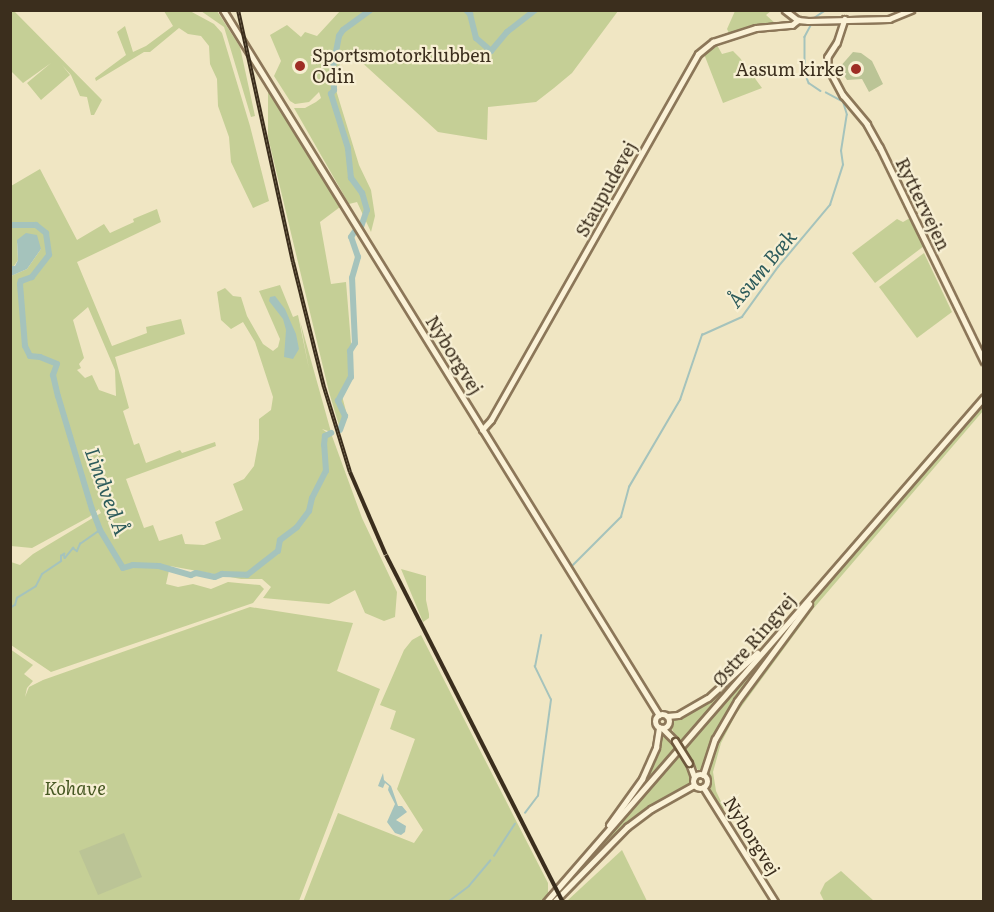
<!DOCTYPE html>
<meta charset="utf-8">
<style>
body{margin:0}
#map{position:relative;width:994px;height:912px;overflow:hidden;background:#f0e6c3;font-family:Literata,serif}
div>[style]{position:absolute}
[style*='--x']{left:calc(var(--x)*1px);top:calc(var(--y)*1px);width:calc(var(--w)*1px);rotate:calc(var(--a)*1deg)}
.green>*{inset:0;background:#c5cf96}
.cemetery>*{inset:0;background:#bbc496}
.water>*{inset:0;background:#a5c3bc}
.stream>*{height:1.5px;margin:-0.75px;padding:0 0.75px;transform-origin:0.75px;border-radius:0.75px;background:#a5c3bc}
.river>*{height:6px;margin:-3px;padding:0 3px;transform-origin:3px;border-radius:3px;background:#a5c3bc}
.roads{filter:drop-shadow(2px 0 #8c7759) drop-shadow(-2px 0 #8c7759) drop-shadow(0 2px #8c7759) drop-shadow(0 -2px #8c7759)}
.tertiary>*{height:4.5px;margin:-2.25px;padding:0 2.25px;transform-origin:2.25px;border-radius:2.25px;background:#fbf2d7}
.secondary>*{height:5px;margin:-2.5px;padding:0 2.5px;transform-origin:2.5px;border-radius:2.5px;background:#fbf2d7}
.secondary>.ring{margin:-2.5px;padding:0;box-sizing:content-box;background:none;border:5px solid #fbf2d7;border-radius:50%}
.rail>*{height:4px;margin-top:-2px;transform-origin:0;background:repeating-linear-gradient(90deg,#f7efd3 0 4.5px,#3b2e1d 0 9px);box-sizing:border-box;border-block:2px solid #3b2e1d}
.bridges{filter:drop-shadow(2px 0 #6e583c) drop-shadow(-2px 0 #6e583c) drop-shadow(0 2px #6e583c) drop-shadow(0 -2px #6e583c)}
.secondary-bridge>*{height:5px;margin:-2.5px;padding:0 2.5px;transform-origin:2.5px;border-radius:2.5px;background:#fbf2d7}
.dots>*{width:16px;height:16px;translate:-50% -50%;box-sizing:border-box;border:3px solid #f7efd3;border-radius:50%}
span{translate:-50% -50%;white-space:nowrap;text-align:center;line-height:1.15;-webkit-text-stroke:4.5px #f7efd3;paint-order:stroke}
.poi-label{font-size:18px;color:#3b2e1d}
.left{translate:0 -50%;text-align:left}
.right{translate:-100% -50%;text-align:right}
.street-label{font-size:18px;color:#3b2e1d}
.park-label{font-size:18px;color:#475823;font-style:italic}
.water-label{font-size:20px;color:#2c5b5b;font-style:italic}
.frame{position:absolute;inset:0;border:12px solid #3b2e1d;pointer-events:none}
</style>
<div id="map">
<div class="green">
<div style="clip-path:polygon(10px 11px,14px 11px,102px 100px,94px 115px,91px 115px,87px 97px,80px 96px,71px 75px,62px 65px,70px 75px,41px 100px,27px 83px,51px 63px,23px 83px,11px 71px)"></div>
<div style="clip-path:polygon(164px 11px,190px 11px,214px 24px,222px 33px,250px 126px,269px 201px,253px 208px,231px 162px,229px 137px,218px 106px,217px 79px,210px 64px,209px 46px,201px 36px,188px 34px,179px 28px,150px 52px,144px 52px,96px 81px,95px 78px,126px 55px,117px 32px,125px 26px,133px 52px,146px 46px,173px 26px)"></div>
<div style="clip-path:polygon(201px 11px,217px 11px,240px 47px,255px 116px,251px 117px,224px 27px)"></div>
<div style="clip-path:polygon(340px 11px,340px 10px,618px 11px,572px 73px,554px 88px,536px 102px,488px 107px,487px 140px,438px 132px,357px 58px,341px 57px,336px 90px,359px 165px,371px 190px,375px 216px,371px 232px,357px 202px,349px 204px,294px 108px,305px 108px,316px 102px,321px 98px,319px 92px,309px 102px,295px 104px,290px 101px,274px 76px,281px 61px,270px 35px,287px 25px,301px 37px,305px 32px,317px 36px)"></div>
<div style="clip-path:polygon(735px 11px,771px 11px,766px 15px,776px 24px,760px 25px,730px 35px,727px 29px)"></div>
<div style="clip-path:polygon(717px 45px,722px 54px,733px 51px,740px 58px,762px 88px,723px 103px,704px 54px)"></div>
<div style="clip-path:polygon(268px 91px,340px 207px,320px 222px,331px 284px,346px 282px,351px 343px,350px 373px,341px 392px,347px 415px,340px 429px,329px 392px,268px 137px)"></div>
<div style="clip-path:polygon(evenodd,40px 169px,77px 240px,104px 224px,110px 233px,134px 222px,133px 219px,157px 209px,161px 222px,77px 262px,112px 346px,147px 333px,146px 327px,181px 319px,185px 334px,115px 357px,129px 408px,123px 411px,134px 445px,139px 443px,146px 463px,180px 450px,182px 453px,215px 442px,216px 446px,126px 479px,144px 528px,153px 525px,159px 541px,182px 534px,185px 544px,204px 545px,221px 539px,215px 522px,243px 510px,233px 484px,244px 479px,254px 466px,259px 439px,259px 419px,271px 410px,273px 397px,255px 342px,243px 322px,231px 329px,221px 320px,217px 292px,225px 288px,233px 296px,241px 297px,247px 316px,263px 344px,273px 351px,278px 347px,280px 339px,259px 291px,280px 285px,293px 317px,298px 315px,309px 369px,300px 321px,331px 432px,322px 429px,332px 436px,362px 518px,397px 592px,395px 617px,384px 621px,365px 613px,355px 590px,329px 604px,263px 598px,271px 587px,262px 579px,241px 579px,170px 566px,166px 584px,178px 587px,193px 584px,211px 589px,228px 582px,260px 585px,264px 589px,253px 603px,51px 672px,11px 645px,11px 562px,20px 565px,33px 554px,101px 513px,99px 509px,89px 517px,32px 548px,11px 546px,11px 276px,27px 269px,41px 249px,17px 243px,18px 260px,14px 266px,11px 266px,11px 186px,40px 169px,88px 307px,115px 370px,116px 396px,99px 390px,92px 375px,85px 378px,77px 370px,81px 368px,79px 364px,84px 358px,73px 320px,88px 307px)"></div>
<div style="clip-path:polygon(910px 218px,924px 246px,875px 283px,852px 253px,897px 219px,903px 222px)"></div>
<div style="clip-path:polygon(924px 253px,952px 312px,917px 338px,879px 287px)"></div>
<div style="clip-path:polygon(983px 401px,983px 411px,813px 609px,736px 714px,721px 743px,713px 772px,716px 791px,724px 808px,722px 813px,711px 793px,710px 781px,705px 773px,717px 739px,736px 704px,817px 597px)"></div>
<div style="clip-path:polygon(401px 569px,426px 576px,426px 600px,429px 614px,429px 618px,423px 622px)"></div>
<div style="clip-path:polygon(250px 607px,353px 623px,337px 671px,380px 689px,299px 901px,11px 901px,10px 649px,33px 665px,24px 674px,33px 681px,27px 688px,25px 697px,29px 687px,43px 680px)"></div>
<div style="clip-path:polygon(791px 624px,792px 626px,727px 712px,701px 771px,698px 770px,683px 749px)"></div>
<div style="clip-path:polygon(421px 635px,548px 883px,548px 894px,542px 902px,303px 902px,338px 813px,414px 843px,423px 830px,397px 789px,415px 739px,390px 729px,396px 711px,380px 705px,404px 650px,412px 640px)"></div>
<div style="clip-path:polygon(744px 670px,680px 744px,672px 729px,672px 718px,715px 695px)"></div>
<div style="clip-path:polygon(661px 731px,676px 749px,625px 808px,637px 790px,659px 743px)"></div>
<div style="clip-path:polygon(679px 754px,689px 770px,689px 784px,640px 815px,562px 892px)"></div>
<div style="clip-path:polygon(622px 850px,647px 901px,569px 901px,568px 900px)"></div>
<div style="clip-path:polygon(841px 871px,874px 901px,824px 901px,820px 893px,825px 883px)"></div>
</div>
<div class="cemetery">
<div style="clip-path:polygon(853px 52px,861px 53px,872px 61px,883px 84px,869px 92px,862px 79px,847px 80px,839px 68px)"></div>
<div style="clip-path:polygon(124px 833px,142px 877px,98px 895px,79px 851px)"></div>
</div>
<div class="water">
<div style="clip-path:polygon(26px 233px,37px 235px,41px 249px,27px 269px,11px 276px,11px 266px,15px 266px,18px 260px,17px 240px)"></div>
<div style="clip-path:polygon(275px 296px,285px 309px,296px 334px,299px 349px,293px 359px,284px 357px,286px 330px,283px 319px,269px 301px,270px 297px)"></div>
<div style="clip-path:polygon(383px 773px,384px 780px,391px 786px,398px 806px,402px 806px,407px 812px,396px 820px,406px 826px,405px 832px,401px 835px,395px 833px,387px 822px,395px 804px,388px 790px,389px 786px,385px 783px,383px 788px,378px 786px)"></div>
</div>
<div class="stream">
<div style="--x:814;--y:18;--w:14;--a:-34"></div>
<div style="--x:812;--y:24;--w:15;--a:118"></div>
<div style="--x:805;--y:37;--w:36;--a:90"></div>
<div style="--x:805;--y:73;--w:11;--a:68"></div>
<div style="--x:809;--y:83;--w:14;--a:34"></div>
<div style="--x:573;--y:565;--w:68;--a:-45"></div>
<div style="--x:621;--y:517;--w:31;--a:-75"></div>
<div style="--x:629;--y:487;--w:101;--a:-59.6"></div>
<div style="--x:680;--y:400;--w:69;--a:-71.3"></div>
<div style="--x:702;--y:335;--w:44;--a:-24.2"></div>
<div style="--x:742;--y:317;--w:62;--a:-54.2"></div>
<div style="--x:778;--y:267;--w:81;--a:-50"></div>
<div style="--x:830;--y:205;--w:42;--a:-72"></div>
<div style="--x:843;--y:165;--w:14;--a:-98"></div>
<div style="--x:841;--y:151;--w:36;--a:-81"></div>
<div style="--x:847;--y:115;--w:14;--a:-107"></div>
<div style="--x:843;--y:102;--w:19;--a:-152"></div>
<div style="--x:10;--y:608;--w:6;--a:-31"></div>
<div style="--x:15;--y:605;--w:7;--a:-74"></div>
<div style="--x:17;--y:598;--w:22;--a:-32"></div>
<div style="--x:36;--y:586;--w:13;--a:-63"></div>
<div style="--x:42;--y:574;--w:23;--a:-34"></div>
<div style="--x:61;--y:561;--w:5;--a:-90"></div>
<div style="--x:61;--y:556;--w:4;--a:-34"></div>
<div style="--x:64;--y:554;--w:4;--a:76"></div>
<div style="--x:65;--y:558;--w:13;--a:-51"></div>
<div style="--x:73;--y:548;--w:5;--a:37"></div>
<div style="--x:77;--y:551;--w:8;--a:-67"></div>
<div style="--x:80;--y:544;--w:24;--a:-35"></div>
<div style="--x:525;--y:813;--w:21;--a:-53"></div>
<div style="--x:538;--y:796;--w:97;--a:-82.3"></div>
<div style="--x:551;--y:700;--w:37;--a:-116"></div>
<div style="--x:535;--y:667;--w:32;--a:-79"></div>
<div style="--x:494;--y:856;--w:38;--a:-57"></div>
<div style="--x:448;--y:902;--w:26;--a:-37"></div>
<div style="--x:469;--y:886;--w:33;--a:-50"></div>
</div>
<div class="river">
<div style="--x:466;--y:10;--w:6;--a:45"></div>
<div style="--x:470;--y:14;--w:25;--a:76"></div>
<div style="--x:476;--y:38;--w:20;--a:41"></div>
<div style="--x:491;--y:51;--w:25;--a:-50"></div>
<div style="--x:507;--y:32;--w:36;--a:-38"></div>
<div style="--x:10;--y:225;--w:26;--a:0"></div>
<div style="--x:36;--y:225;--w:13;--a:39"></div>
<div style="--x:46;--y:233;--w:22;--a:82"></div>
<div style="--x:49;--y:255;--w:28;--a:128"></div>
<div style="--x:32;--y:277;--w:12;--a:160"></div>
<div style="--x:21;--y:281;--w:3;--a:108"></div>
<div style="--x:20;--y:284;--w:62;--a:85.4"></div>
<div style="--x:25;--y:346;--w:11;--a:63"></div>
<div style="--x:30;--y:356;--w:10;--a:6"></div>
<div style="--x:40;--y:357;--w:18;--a:22"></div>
<div style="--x:57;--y:364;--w:12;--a:110"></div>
<div style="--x:53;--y:375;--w:22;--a:77"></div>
<div style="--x:58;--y:396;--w:118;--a:73.3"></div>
<div style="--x:92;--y:509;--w:22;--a:69"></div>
<div style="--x:100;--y:530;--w:44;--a:58.8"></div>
<div style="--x:123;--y:568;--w:10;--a:-17"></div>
<div style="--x:133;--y:565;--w:26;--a:2"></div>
<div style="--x:159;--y:566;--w:33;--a:16"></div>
<div style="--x:191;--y:575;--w:5;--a:-22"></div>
<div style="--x:196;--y:573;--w:19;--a:12"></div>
<div style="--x:215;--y:577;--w:8;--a:-23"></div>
<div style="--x:222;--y:574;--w:25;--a:2"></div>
<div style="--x:247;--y:575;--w:39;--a:-38"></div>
<div style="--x:278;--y:551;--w:11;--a:-80"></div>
<div style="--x:280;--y:540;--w:21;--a:-37"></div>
<div style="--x:297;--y:527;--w:20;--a:-53"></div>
<div style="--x:309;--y:511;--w:13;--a:-77"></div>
<div style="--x:312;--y:498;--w:30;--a:-63"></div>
<div style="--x:326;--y:471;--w:26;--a:-94"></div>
<div style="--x:324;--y:445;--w:9;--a:-84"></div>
<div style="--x:325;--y:436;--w:7;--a:-27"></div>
<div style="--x:361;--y:227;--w:18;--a:-71"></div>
<div style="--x:367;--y:210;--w:18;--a:-106"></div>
<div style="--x:362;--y:193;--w:19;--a:-126"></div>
<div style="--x:351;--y:178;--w:30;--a:-96"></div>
<div style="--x:348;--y:148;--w:57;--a:-107.5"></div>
<div style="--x:331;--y:94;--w:5;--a:-53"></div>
<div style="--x:334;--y:90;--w:23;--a:-92"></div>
<div style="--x:333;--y:67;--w:32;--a:-79"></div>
<div style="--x:339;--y:36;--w:7;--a:-56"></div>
<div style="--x:343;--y:30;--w:34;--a:-36"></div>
<div style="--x:340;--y:430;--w:15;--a:-70"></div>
<div style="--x:345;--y:416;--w:17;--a:-115"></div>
<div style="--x:338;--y:401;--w:27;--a:-62"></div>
<div style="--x:351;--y:377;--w:26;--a:-92"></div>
<div style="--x:350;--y:351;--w:9;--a:-58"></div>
<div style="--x:355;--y:343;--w:65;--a:-92.6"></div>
<div style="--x:352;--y:278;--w:22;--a:-74"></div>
<div style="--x:358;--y:257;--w:21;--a:-109"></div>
<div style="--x:351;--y:237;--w:7;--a:-56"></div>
</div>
<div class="roads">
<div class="tertiary">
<div style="--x:785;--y:10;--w:16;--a:38"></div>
<div style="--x:798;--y:20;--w:10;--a:6"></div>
<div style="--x:808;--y:21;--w:81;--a:-1.4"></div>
<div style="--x:889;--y:19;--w:24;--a:-22"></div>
<div style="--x:845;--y:19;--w:25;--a:108"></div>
<div style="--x:837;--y:43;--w:17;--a:123"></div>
<div style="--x:828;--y:57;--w:10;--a:90"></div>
<div style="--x:828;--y:67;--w:32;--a:62"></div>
<div style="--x:843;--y:95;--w:38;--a:50"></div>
<div style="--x:867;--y:124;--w:26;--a:61"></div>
<div style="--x:880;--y:147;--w:238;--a:64.1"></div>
<div style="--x:482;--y:430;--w:13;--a:-48"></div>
<div style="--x:491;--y:420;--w:420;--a:-60.5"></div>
<div style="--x:698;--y:54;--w:19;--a:-39"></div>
<div style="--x:713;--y:42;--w:45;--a:-18"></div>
<div style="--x:756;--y:28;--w:36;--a:-5"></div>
<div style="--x:792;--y:25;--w:8;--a:-40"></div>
</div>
<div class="secondary">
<div style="--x:223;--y:10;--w:829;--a:58.27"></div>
<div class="ring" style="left:655px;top:714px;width:9px;height:9px"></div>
<div style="--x:667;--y:716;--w:11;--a:-5"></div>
<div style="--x:678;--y:715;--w:34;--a:-30"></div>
<div style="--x:708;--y:698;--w:67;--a:-42.6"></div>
<div style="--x:662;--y:728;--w:18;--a:45"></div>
<div style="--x:689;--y:763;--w:15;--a:70"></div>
<div class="ring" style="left:693px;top:774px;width:9px;height:9px"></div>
<div style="--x:703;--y:775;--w:38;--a:-72"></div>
<div style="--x:715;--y:739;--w:44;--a:-59.9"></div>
<div style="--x:737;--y:701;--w:121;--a:-53.4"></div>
<div style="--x:703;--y:787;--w:136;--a:57.9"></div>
<div style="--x:609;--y:825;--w:57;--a:-54.3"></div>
<div style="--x:642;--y:779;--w:35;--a:-66"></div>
<div style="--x:656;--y:747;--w:20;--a:-81"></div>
<div style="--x:546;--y:902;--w:668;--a:-49.06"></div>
<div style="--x:554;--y:902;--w:105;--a:-45.8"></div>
<div style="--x:627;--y:827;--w:30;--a:-37"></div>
<div style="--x:651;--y:809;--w:49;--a:-29.2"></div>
</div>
</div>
<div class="rail">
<div style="--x:238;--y:10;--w:258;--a:77.7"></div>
<div style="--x:293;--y:262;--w:129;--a:76.1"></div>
<div style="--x:324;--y:387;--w:89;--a:73"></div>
<div style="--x:350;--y:472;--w:90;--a:66.6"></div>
<div style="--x:386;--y:555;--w:390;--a:63"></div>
</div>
<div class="bridges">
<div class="secondary-bridge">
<div style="--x:675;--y:741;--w:26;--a:58"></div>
</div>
</div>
<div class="dots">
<div style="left:300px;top:66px;background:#9e2d25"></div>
<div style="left:856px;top:69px;background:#9e2d25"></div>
</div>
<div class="poi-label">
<span class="left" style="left:312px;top:66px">Sportsmotorklubben<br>Odin</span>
<span class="right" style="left:844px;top:69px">Aasum kirke</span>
</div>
<div class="street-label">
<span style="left:606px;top:189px;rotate:-61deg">Staupudevej</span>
<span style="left:923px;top:204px;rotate:64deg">Ryttervejen</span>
<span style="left:454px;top:355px;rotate:58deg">Nyborgvej</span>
<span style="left:754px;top:640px;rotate:-49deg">Østre Ringvej</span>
<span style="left:752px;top:836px;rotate:58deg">Nyborgvej</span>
</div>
<div class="park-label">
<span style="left:75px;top:788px">Kohave</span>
</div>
<div class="water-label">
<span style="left:761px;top:268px;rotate:-50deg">Åsum Bæk</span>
<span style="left:108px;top:491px;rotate:70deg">Lindved Å</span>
</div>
<div class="frame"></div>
</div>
